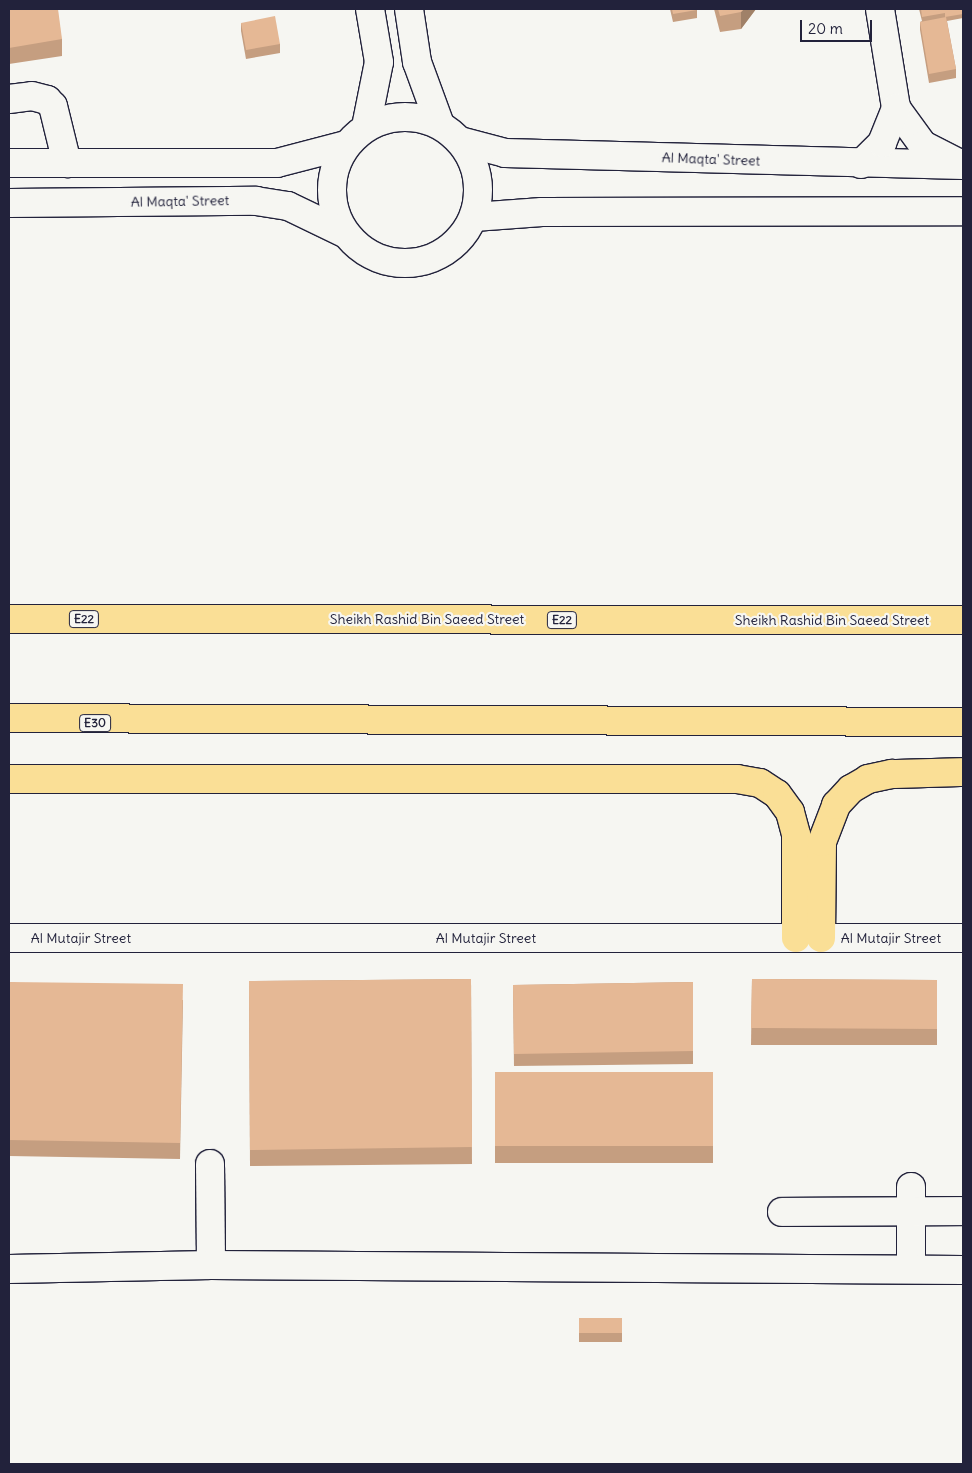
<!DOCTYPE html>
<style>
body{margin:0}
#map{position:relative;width:972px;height:1473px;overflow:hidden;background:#f6f6f2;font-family:Delius,sans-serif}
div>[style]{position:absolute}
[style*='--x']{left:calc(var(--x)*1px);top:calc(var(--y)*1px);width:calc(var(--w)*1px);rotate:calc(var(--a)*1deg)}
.roads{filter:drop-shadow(1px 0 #22223b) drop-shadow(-1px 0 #22223b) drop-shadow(0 1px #22223b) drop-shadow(0 -1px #22223b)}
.minor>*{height:28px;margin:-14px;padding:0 14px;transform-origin:14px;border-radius:14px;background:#f6f6f2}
.minor>.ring{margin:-14px;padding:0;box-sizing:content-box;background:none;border:28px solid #f6f6f2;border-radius:50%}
.highway>*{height:28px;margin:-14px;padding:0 14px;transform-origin:14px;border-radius:14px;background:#fadf96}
.wall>*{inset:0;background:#c59e80}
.shaded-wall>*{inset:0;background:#a08168}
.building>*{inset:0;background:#e5b895}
span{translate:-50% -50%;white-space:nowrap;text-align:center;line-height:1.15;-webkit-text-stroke:4.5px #f6f6f2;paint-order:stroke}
.shield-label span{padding:1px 4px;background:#f6f6f2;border:1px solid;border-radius:4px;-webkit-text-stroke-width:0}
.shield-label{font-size:12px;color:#22223b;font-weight:700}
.street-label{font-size:14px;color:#22223b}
.frame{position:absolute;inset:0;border:10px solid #22223b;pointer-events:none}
.scale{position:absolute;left:800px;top:20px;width:72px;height:22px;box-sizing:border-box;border:2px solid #22223b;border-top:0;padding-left:6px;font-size:15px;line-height:18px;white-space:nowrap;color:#22223b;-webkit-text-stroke:4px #f6f6f2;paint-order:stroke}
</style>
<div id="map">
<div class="roads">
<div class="minor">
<div style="--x:409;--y:9;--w:54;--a:81.4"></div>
<div style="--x:417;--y:62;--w:67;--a:69.9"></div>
<div style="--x:880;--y:9;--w:100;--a:80.8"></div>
<div style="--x:896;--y:108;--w:46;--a:53.9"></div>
<div style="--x:923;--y:145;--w:39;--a:27"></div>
<div style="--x:9;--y:99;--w:23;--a:-7"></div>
<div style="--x:32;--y:96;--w:16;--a:15"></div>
<div style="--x:47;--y:100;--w:8;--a:45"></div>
<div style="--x:53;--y:106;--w:59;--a:76.2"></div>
<div class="ring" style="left:332px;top:117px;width:118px;height:118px"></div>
<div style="--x:366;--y:127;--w:66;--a:-78.7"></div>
<div style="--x:379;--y:62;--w:54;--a:-99.6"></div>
<div style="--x:460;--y:141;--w:47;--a:14.9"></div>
<div style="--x:505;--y:153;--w:458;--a:1.5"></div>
<div style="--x:9;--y:163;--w:268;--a:0"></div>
<div style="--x:277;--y:163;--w:71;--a:-14.6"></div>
<div style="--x:861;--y:164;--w:30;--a:-45"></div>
<div style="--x:882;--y:143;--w:38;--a:-68"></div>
<div style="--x:9;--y:203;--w:247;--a:-0.5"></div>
<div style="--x:256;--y:201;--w:32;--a:9"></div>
<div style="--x:288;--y:206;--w:62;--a:25.7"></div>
<div style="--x:474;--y:217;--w:68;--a:-4.2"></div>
<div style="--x:542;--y:212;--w:421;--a:-0.1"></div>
<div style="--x:9;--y:938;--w:954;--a:0"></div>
<div style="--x:210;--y:1164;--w:101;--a:89.4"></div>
<div style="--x:911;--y:1187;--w:82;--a:90"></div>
<div style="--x:782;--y:1212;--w:181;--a:-0.3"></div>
<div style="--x:9;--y:1269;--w:202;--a:-1.1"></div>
<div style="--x:211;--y:1265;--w:752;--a:0.38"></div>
</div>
<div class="highway">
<div style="--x:9;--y:619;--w:954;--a:0.06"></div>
<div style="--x:9;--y:718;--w:954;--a:0.24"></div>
<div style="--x:9;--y:779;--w:728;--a:0"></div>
<div style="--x:737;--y:779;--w:23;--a:10"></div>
<div style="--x:760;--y:783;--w:20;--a:33"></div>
<div style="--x:777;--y:794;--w:22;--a:54"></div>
<div style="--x:790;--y:812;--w:24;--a:75"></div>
<div style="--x:796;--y:835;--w:103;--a:90"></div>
<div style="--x:821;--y:938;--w:96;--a:-89.4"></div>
<div style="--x:822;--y:842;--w:40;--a:-69"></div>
<div style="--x:836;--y:805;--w:22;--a:-47"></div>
<div style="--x:851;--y:789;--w:20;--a:-30"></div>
<div style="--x:868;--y:779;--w:25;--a:-12"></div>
<div style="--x:892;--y:774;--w:71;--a:-1.6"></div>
</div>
</div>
<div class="wall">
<div style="clip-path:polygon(9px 9px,62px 39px,62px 56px,9px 64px)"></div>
<div style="clip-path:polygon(670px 9px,697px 9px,697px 18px,673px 22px)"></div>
<div style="clip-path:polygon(714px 9px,756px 9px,741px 29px,720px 32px)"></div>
<div style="clip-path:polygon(919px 9px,963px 9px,963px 18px,947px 21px,956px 69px,956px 78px,929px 83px,920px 30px,920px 22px,922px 21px)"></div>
<div style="clip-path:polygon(241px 23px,280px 44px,280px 53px,246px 59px,241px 31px)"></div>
<div style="clip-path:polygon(471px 979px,472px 1164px,250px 1166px,249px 981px)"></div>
<div style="clip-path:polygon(752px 979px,937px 980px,937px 1045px,751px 1045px)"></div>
<div style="clip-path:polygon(9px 982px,183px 1000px,180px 1159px,9px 1156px)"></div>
<div style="clip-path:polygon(693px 982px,693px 1064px,514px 1066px,513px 985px)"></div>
<div style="clip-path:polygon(495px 1072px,713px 1072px,713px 1163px,495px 1163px)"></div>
<div style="clip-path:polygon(579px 1318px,622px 1318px,622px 1342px,579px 1342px)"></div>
</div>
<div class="shaded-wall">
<div style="clip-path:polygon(744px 9px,756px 9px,741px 29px,741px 12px)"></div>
</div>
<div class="building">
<div style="clip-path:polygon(9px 9px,58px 9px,62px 39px,9px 48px)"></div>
<div style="clip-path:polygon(672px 9px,697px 9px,697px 10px,673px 14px)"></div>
<div style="clip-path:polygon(718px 9px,744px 9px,741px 12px,720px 16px)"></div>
<div style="clip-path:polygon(921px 9px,945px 9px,945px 13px,922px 17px)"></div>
<div style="clip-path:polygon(945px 9px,963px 9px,963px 14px,945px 17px)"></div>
<div style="clip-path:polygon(275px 16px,280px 44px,246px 50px,241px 23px)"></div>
<div style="clip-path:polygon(946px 17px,956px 69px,929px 74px,920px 22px)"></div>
<div style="clip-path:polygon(471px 979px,472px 1147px,250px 1150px,249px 981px)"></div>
<div style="clip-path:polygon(752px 979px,937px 980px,937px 1029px,751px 1028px)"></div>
<div style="clip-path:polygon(9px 982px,183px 984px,180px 1143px,9px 1140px)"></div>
<div style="clip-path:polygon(693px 982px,693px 1051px,514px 1054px,513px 985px)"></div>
<div style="clip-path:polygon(495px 1072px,713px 1072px,713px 1146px,495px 1146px)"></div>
<div style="clip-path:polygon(579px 1318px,622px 1318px,622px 1333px,579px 1333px)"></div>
</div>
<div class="shield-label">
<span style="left:84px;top:619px">E22</span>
<span style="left:562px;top:620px">E22</span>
<span style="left:95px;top:723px">E30</span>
</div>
<div class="street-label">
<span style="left:711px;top:159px;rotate:2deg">Al Maqta' Street</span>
<span style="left:180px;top:201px;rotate:-1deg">Al Maqta' Street</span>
<span style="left:427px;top:619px">Sheikh Rashid Bin Saeed Street</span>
<span style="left:832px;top:620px">Sheikh Rashid Bin Saeed Street</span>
<span style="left:81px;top:938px">Al Mutajir Street</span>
<span style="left:486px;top:938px">Al Mutajir Street</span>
<span style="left:891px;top:938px">Al Mutajir Street</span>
</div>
<div class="frame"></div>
<div class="scale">20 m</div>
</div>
